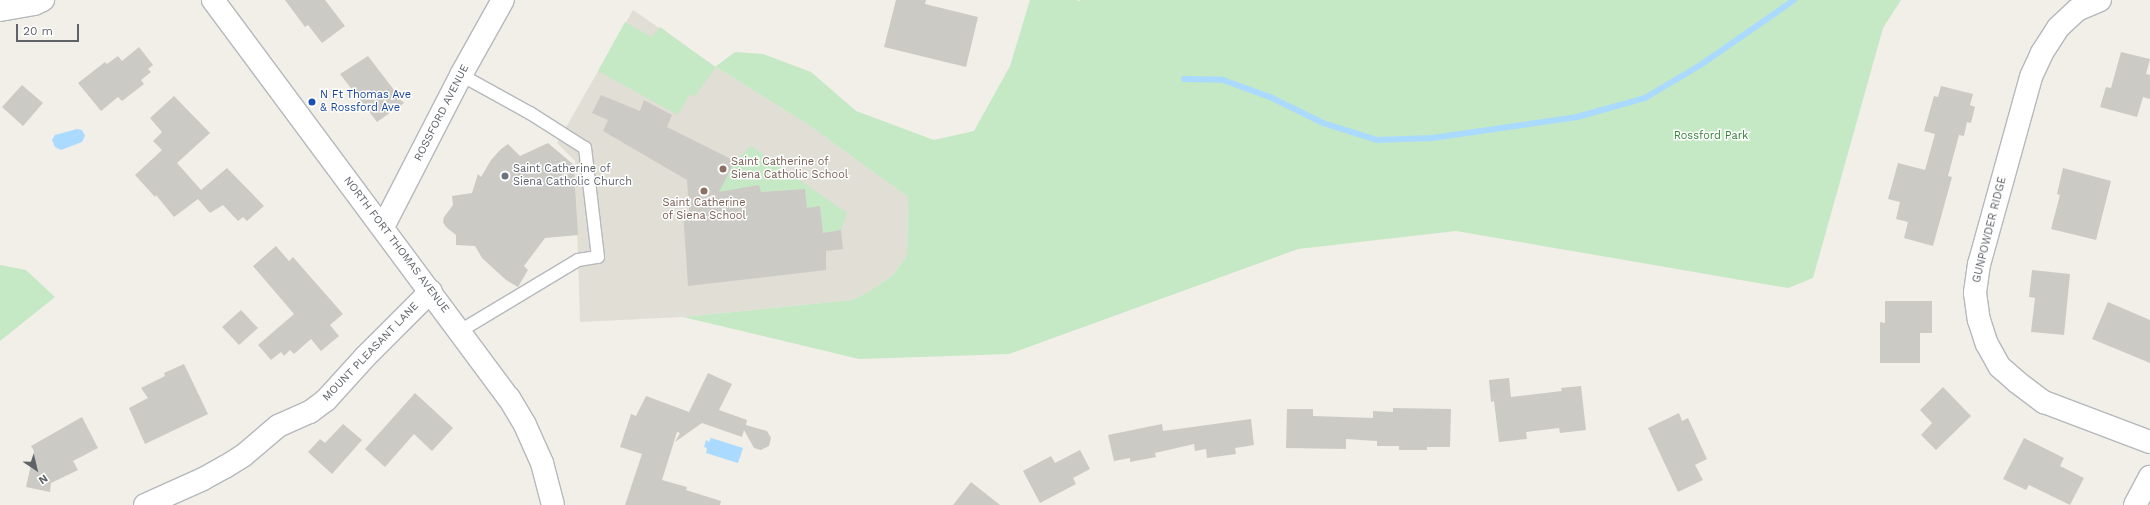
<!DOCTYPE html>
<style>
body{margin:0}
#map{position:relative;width:2150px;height:505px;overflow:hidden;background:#f1efe8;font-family:"Work Sans",sans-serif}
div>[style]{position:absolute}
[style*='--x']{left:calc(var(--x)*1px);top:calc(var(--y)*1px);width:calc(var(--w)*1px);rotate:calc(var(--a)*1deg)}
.education>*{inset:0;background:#e1ded6}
.green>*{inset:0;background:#c5e8c5}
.water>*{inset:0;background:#aadaff}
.stream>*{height:6px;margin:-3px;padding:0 3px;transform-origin:3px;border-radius:3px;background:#aadaff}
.building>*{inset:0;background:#cccac5}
.roads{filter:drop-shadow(1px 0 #b5b8bc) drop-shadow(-1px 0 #b5b8bc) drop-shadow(0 1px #b5b8bc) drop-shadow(0 -1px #b5b8bc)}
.lane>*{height:12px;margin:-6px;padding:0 6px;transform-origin:6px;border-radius:6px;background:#fff}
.street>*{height:22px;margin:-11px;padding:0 11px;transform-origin:11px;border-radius:11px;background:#fff}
.secondary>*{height:22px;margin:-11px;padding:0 11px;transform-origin:11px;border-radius:11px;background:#fff}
.dots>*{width:11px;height:11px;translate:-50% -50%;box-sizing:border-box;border:2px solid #fff;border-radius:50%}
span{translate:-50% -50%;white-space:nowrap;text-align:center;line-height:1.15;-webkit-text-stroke:3px #fff;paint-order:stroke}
.transit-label{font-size:11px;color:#164399}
.left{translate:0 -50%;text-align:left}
.street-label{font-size:11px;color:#5f6368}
.park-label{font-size:11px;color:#348238}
.education-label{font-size:11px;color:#785e54}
.worship-label{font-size:11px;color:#5b616d}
.north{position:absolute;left:16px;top:449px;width:40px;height:40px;-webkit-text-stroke:3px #fff;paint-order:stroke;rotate:145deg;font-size:11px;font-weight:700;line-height:16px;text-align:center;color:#5f6368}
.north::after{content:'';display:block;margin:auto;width:14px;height:18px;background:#5f6368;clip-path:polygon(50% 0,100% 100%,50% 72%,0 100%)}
.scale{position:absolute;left:16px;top:24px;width:63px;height:18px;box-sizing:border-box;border:2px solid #5f6368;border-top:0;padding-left:5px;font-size:12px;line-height:14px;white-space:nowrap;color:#5f6368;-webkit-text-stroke:3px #fff;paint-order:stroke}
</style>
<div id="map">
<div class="education">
<div style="clip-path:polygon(633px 10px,716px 67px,807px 124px,908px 197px,907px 256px,892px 276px,868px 292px,853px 300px,683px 317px,580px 322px,575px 161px,557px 143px)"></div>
</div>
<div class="green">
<div style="clip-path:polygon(1030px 0,1077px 0,1079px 2px,1080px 0,1901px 0,1883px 28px,1813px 278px,1788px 288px,1456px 231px,1298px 249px,1009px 354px,859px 359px,683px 317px,853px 300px,868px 292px,892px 276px,907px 256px,908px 197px,807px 124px,716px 67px,694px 97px,690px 94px,678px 115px,598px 71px,625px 22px,652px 37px,660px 27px,715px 67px,735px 52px,763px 54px,811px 72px,856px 111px,934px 140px,974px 131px,1010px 66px)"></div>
<div style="clip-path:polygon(751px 146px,847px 213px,841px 230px,823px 233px,820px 206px,807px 208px,805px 189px,761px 192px,759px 185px,732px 190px,717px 195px,735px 161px)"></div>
<div style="clip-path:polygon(0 265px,26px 270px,55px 297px,0 341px)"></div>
</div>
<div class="water">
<div style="clip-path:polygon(77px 129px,82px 130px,85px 136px,82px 142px,61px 150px,55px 147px,52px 140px,55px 135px)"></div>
<div style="clip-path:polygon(711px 438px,743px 448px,738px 463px,706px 453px,707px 448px,704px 447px,706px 440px,709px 442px)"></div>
</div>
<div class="stream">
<div style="--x:1184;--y:79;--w:39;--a:1"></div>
<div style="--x:1223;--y:80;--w:50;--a:19.9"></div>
<div style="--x:1270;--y:97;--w:59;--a:26.1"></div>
<div style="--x:1323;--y:123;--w:57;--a:17.5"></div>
<div style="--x:1377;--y:140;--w:55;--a:-2.1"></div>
<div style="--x:1432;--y:138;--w:147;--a:-8.2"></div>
<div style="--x:1577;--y:117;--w:71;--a:-15.6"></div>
<div style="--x:1645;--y:98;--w:66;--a:-30.8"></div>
<div style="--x:1702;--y:64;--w:112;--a:-34.8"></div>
</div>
<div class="building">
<div style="clip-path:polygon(285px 0,325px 0,345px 26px,322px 43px,308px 25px,305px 27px)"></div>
<div style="clip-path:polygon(896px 0,926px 0,925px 4px,978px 17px,966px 67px,884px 47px)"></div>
<div style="clip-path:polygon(139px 47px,153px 65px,148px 69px,151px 72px,141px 80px,144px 84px,122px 101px,118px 97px,101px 111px,78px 83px,105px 62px,107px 64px,118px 56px,122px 61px)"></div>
<div style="clip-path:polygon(2121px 52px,2150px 59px,2146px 74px,2150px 75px,2150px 99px,2143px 97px,2137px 117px,2100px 107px,2106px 87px,2111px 88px)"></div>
<div style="clip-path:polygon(368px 56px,404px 103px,377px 122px,340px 74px)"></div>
<div style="clip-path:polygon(22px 85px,43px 103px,23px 126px,2px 107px)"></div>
<div style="clip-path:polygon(1941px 86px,1973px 94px,1970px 105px,1975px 107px,1971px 123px,1967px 122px,1964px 136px,1959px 135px,1948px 176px,1952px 177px,1933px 246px,1904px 238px,1908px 222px,1896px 219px,1900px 202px,1888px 199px,1898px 163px,1925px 170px,1935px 134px,1924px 131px,1934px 96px,1938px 97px)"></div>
<div style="clip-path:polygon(601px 95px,640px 111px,644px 100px,672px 115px,667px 127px,735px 161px,719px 192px,759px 185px,761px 192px,805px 189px,807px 208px,820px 206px,823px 233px,841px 230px,843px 249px,826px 251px,826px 270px,688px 286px,683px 211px,689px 211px,687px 180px,603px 131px,608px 120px,592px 113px)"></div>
<div style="clip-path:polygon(174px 96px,210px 133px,177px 163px,201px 190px,227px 168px,264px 206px,247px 221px,243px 217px,238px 221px,223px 205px,210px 213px,198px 199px,174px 217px,156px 195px,155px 197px,135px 175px,162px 150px,153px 141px,162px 132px,150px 118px)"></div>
<div style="clip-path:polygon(548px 143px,574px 165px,578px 235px,545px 238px,524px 266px,528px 270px,518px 287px,506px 280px,482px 258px,475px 246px,456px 245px,456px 235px,446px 227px,443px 222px,444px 217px,453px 205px,452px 196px,472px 193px,478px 174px,481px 177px,491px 160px,501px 149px,508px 144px,520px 156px)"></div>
<div style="clip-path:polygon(2063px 168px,2111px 181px,2096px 240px,2051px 229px,2060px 195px,2057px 194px)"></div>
<div style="clip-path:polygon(276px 246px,289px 261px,293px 257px,343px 314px,330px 325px,339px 336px,321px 351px,311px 339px,294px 354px,290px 350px,284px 356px,281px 352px,271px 360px,258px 345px,294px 314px,253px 266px)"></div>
<div style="clip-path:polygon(2032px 270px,2070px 274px,2064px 335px,2031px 332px,2035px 298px,2029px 297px)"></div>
<div style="clip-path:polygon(1885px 301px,1932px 301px,1932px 333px,1920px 333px,1920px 363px,1880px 363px,1880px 322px,1885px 323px)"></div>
<div style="clip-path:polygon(2108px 302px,2150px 320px,2150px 363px,2092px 339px)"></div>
<div style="clip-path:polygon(241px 310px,258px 328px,239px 345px,222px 327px)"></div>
<div style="clip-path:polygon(184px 364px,208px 414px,145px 444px,129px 408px,148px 398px,141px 388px,165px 376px,164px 373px)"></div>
<div style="clip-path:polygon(708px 373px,732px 384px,719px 410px,747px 420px,746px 425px,767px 431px,771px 438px,769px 446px,761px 450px,754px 448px,744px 430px,742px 437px,702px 423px,675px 442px,680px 433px,677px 432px,662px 480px,687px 487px,686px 490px,721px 501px,720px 505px,625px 505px,642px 454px,620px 447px,631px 414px,636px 416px,646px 396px,689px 412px)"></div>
<div style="clip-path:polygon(1509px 378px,1511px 397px,1562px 391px,1561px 388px,1581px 386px,1586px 430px,1560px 433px,1559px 428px,1526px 432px,1527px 439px,1499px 442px,1494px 401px,1491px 402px,1489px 380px)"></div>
<div style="clip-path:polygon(1943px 387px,1971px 416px,1936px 450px,1921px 435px,1932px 423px,1920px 410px)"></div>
<div style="clip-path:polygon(415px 393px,453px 428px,432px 451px,414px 434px,385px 467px,365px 449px)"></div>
<div style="clip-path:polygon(1393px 408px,1451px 409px,1450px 447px,1427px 447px,1427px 450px,1399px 450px,1399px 446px,1377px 446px,1377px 441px,1346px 439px,1346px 449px,1286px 448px,1287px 409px,1313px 409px,1313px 416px,1373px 418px,1373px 411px,1393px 412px)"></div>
<div style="clip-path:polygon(1679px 413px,1682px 421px,1688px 418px,1707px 459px,1695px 465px,1703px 480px,1678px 492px,1648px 428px)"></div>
<div style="clip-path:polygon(82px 417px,98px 448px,73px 461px,78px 470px,51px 483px,50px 492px,26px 487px,34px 451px,31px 446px)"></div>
<div style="clip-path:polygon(1251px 419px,1254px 445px,1235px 448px,1236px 454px,1207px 458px,1206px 449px,1195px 451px,1194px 444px,1155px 453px,1156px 457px,1130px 462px,1130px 458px,1114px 461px,1108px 435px,1162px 424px,1163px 431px)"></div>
<div style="clip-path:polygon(343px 424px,362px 440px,332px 474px,308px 452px,320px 439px,325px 443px)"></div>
<div style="clip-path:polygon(2024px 438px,2064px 458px,2060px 466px,2084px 478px,2070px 505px,2029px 485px,2026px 490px,2003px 479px)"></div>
<div style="clip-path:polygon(1080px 450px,1090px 469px,1073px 478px,1076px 484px,1040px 503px,1023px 471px,1051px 456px,1055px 463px)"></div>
<div style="clip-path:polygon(971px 482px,1000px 505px,953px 505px)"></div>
</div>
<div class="roads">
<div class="lane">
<div style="--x:460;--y:331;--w:138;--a:-31"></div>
<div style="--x:578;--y:260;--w:20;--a:-9"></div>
<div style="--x:598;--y:257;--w:110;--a:-96.8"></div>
<div style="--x:585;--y:148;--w:65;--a:-147.5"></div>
<div style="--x:530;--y:113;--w:79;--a:-151.2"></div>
</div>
<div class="street">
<div style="--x:2100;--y:0;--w:25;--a:157"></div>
<div style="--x:2077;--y:10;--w:26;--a:137"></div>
<div style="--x:2058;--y:28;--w:30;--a:123"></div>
<div style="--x:2042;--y:53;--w:26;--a:115"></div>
<div style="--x:2031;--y:77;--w:194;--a:105.5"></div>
<div style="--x:1979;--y:264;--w:29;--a:98"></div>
<div style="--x:1975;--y:293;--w:27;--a:82"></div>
<div style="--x:1979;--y:320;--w:25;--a:72"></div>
<div style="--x:1987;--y:344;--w:26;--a:61"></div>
<div style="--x:2000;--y:367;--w:23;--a:41"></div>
<div style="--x:2017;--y:382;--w:34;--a:37"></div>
<div style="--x:2044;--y:402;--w:113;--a:20.7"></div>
<div style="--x:0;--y:10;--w:35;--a:-10"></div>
<div style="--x:34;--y:4;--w:10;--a:-24"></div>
<div style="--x:145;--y:505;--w:64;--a:-24.1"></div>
<div style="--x:203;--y:479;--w:25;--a:-29"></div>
<div style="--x:225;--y:467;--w:22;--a:-32"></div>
<div style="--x:244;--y:455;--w:45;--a:-40.5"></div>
<div style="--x:278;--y:426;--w:35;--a:-24"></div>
<div style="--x:310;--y:412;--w:20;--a:-37"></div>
<div style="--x:326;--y:400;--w:58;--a:-47.8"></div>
<div style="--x:365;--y:357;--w:93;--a:-45"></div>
</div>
<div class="secondary">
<div style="--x:213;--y:0;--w:496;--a:53.4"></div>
<div style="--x:509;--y:398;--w:31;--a:59"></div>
<div style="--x:525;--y:425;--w:42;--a:65.9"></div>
<div style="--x:542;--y:463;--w:43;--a:75.3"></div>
<div style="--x:383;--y:227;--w:171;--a:-62.8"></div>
<div style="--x:461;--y:75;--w:86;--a:-60.8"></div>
<div style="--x:2135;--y:505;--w:32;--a:-62"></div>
</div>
</div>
<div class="dots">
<div style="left:312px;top:102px;background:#1a4fb4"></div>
<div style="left:723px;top:169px;background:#8d6e63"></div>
<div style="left:505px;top:176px;background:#6b7280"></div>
<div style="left:704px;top:191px;background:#8d6e63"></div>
</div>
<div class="transit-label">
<span class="left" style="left:320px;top:102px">N Ft Thomas Ave<br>&amp; Rossford Ave</span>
</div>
<div class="street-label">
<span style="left:442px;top:113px;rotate:-63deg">ROSSFORD AVENUE</span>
<span style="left:1990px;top:230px;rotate:-76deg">GUNPOWDER RIDGE</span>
<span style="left:396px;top:245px;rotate:53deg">NORTH FORT THOMAS AVENUE</span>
<span style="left:371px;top:352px;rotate:-46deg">MOUNT PLEASANT LANE</span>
</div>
<div class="park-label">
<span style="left:1711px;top:136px">Rossford Park</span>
</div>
<div class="education-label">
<span class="left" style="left:731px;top:169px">Saint Catherine of<br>Siena Catholic School</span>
<span style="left:704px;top:210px">Saint Catherine<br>of Siena School</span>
</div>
<div class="worship-label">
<span class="left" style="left:513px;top:176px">Saint Catherine of<br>Siena Catholic Church</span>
</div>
<div class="north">N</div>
<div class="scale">20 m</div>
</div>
